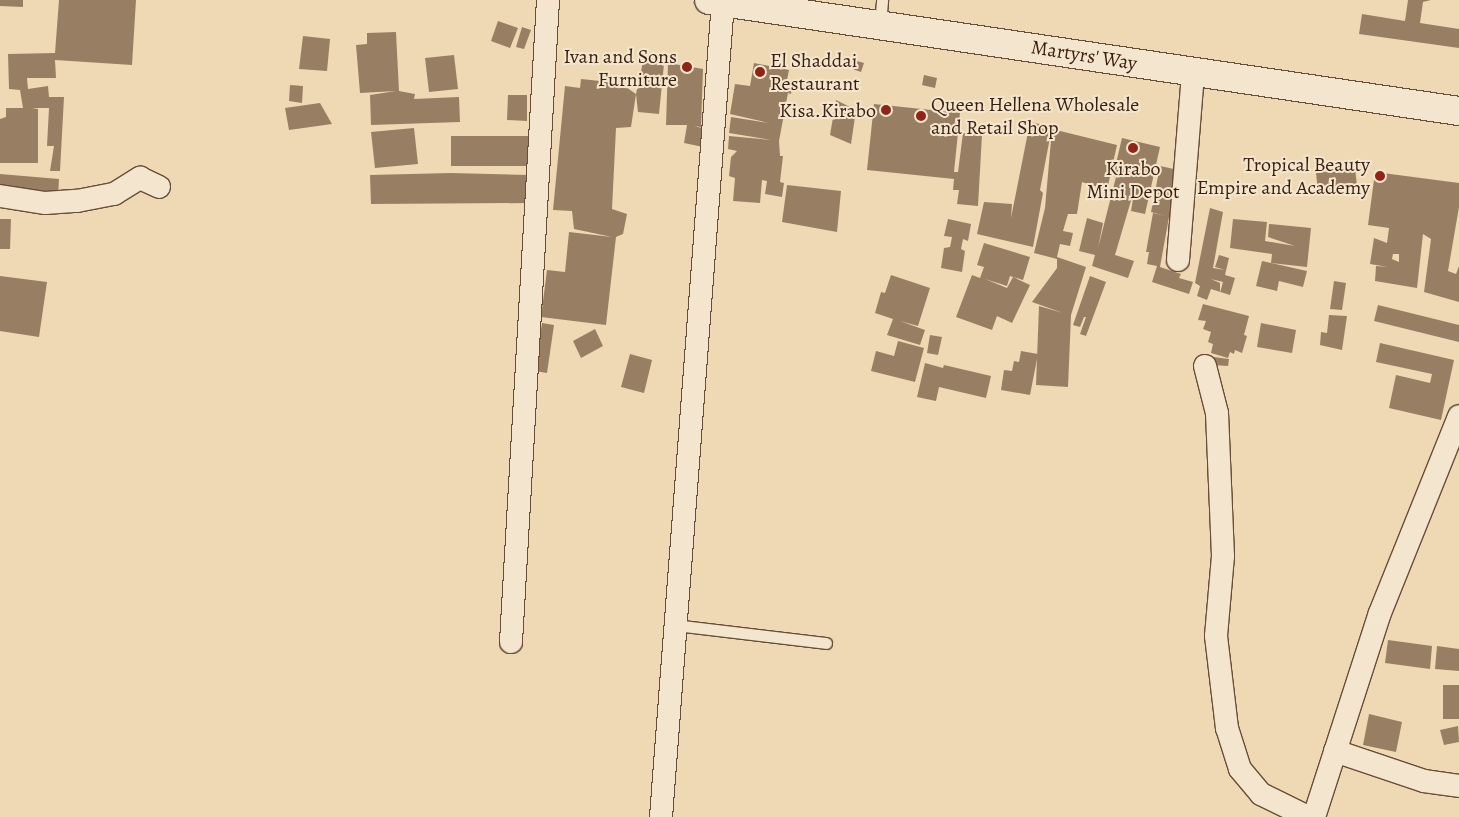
<!DOCTYPE html>
<style>
body{margin:0}
#map{position:relative;width:1459px;height:817px;overflow:hidden;background:#eed9b4;font-family:Alegreya,serif}
div>[style]{position:absolute}
[style*='--x']{left:calc(var(--x)*1px);top:calc(var(--y)*1px);width:calc(var(--w)*1px);rotate:calc(var(--a)*1deg)}
.building>*{inset:0;background:#987f64}
.roads{filter:drop-shadow(1px 0 #684d38) drop-shadow(-1px 0 #684d38) drop-shadow(0 1px #684d38) drop-shadow(0 -1px #684d38)}
.service>*{height:11px;margin:-5.5px;padding:0 5.5px;transform-origin:5.5px;border-radius:5.5px;background:#f4e6ce}
.minor>*{height:22px;margin:-11px;padding:0 11px;transform-origin:11px;border-radius:11px;background:#f4e6ce}
.secondary>*{height:28px;margin:-14px;padding:0 14px;transform-origin:14px;border-radius:14px;background:#f4e6ce}
.dots>*{width:14px;height:14px;translate:-50% -50%;box-sizing:border-box;border:2px solid #f4e6ce;border-radius:50%}
span{translate:-50% -50%;white-space:nowrap;text-align:center;line-height:1.15;-webkit-text-stroke:4px #f4e6ce;paint-order:stroke}
.street-label{font-size:20px;color:#3b1e0e}
.poi-label{font-size:20px;color:#3b1e0e}
.right{translate:-100% -50%;text-align:right}
.left{translate:0 -50%;text-align:left}
</style>
<div id="map">
<div class="building">
<div style="clip-path:polygon(0 0,23px 0,23px 7px,0 6px)"></div>
<div style="clip-path:polygon(59px 0,136px 0,132px 65px,55px 60px,56px 78px,27px 78px,28px 89px,48px 86px,49px 97px,64px 97px,60px 171px,50px 171px,54px 146px,47px 146px,49px 108px,32px 108px,38px 109px,38px 163px,0 163px,0 119px,6px 117px,6px 108px,23px 108px,20px 90px,9px 89px,8px 54px,55px 53px)"></div>
<div style="clip-path:polygon(1408px 0,1431px 0,1423px 2px,1420px 23px,1459px 29px,1459px 48px,1359px 34px,1362px 14px,1405px 21px)"></div>
<div style="clip-path:polygon(498px 21px,518px 28px,510px 48px,491px 41px)"></div>
<div style="clip-path:polygon(522px 27px,531px 30px,524px 49px,516px 47px)"></div>
<div style="clip-path:polygon(396px 32px,399px 91px,415px 94px,414px 99px,459px 97px,460px 122px,371px 125px,370px 95px,396px 91px,360px 93px,356px 45px,367px 44px,367px 33px)"></div>
<div style="clip-path:polygon(303px 36px,330px 39px,327px 71px,299px 69px)"></div>
<div style="clip-path:polygon(454px 55px,458px 89px,429px 92px,425px 58px)"></div>
<div style="clip-path:polygon(850px 59px,864px 63px,861px 72px,847px 67px)"></div>
<div style="clip-path:polygon(643px 62px,664px 64px,659px 114px,638px 112px,636px 94px)"></div>
<div style="clip-path:polygon(668px 63px,703px 69px,701px 127px,694px 126px,706px 129px,703px 147px,684px 143px,687px 125px,666px 125px)"></div>
<div style="clip-path:polygon(754px 63px,789px 70px,787px 80px,793px 81px,791px 94px,788px 93px,779px 141px,780px 156px,783px 156px,780px 182px,784px 183px,782px 197px,765px 194px,767px 181px,762px 180px,760px 203px,733px 201px,735px 178px,729px 176px,731px 157px,737px 151px,728px 149px,729px 136px,771px 140px,729px 133px,731px 117px,769px 123px,730px 114px,735px 84px,750px 86px)"></div>
<div style="clip-path:polygon(924px 75px,937px 78px,935px 88px,922px 85px)"></div>
<div style="clip-path:polygon(581px 79px,620px 83px,636px 94px,631px 127px,616px 128px,612px 209px,627px 214px,623px 234px,616px 237px,606px 325px,541px 317px,547px 270px,565px 272px,569px 232px,612px 237px,574px 229px,572px 211px,553px 210px,565px 86px,580px 88px)"></div>
<div style="clip-path:polygon(290px 85px,303px 86px,302px 103px,289px 101px)"></div>
<div style="clip-path:polygon(508px 95px,527px 95px,527px 121px,507px 120px)"></div>
<div style="clip-path:polygon(836px 100px,856px 110px,851px 144px,830px 135px)"></div>
<div style="clip-path:polygon(320px 103px,332px 124px,289px 130px,285px 108px)"></div>
<div style="clip-path:polygon(874px 104px,960px 113px,954px 172px,958px 172px,963px 133px,982px 135px,978px 206px,957px 204px,959px 190px,953px 190px,954px 179px,867px 170px)"></div>
<div style="clip-path:polygon(1030px 122px,1052px 127px,1040px 190px,1043px 193px,1033px 247px,977px 234px,984px 202px,1012px 204px,1011px 218px)"></div>
<div style="clip-path:polygon(414px 128px,418px 164px,375px 168px,371px 132px)"></div>
<div style="clip-path:polygon(1052px 129px,1117px 145px,1107px 190px,1082px 182px,1077px 214px,1068px 214px,1063px 231px,1073px 233px,1070px 246px,1060px 244px,1057px 257px,1086px 267px,1071px 315px,1068px 387px,1036px 385px,1039px 306px,1063px 313px,1032px 302px,1057px 268px,1057px 259px,1034px 253px,1045px 208px)"></div>
<div style="clip-path:polygon(451px 136px,530px 136px,530px 166px,451px 166px)"></div>
<div style="clip-path:polygon(1122px 138px,1160px 147px,1145px 214px,1131px 211px,1135px 187px,1115px 255px,1134px 261px,1128px 278px,1092px 266px,1095px 255px,1079px 251px,1087px 218px,1103px 223px,1098px 248px,1116px 177px,1113px 176px)"></div>
<div style="clip-path:polygon(1160px 166px,1174px 169px,1173px 177px,1182px 178px,1173px 217px,1169px 217px,1160px 267px,1181px 274px,1179px 278px,1193px 282px,1189px 294px,1152px 282px,1157px 266px,1147px 264px,1149px 252px,1146px 252px,1153px 213px,1166px 216px,1151px 212px)"></div>
<div style="clip-path:polygon(1355px 168px,1357px 186px,1318px 191px,1316px 173px)"></div>
<div style="clip-path:polygon(evenodd,1375px 172px,1459px 183px,1459px 207px,1448px 271px,1456px 274px,1459px 266px,1459px 302px,1424px 292px,1431px 239px,1423px 234px,1417px 288px,1375px 281px,1376px 266px,1388px 267px,1370px 264px,1374px 238px,1387px 243px,1389px 228px,1368px 225px,1375px 172px,1393px 254px,1399px 254px,1399px 262px,1392px 259px,1393px 254px)"></div>
<div style="clip-path:polygon(451px 173px,530px 175px,529px 203px,371px 204px,370px 175px)"></div>
<div style="clip-path:polygon(0 174px,59px 179px,58px 197px,0 188px)"></div>
<div style="clip-path:polygon(787px 185px,841px 191px,837px 232px,782px 222px)"></div>
<div style="clip-path:polygon(evenodd,1210px 208px,1223px 212px,1213px 268px,1225px 270px,1215px 267px,1219px 255px,1229px 258px,1225px 275px,1235px 278px,1230px 295px,1211px 289px,1207px 300px,1197px 296px,1200px 286px,1195px 283px,1210px 208px,1211px 279px,1223px 282px,1220px 293px,1220px 283px,1211px 279px)"></div>
<div style="clip-path:polygon(0 219px,11px 219px,10px 249px,0 249px)"></div>
<div style="clip-path:polygon(948px 219px,971px 224px,968px 241px,963px 239px,961px 249px,965px 251px,962px 272px,941px 268px,944px 248px,950px 247px,952px 237px,944px 236px)"></div>
<div style="clip-path:polygon(1233px 219px,1267px 222px,1265px 241px,1295px 246px,1268px 237px,1269px 224px,1311px 228px,1307px 267px,1271px 263px,1272px 254px,1230px 248px)"></div>
<div style="clip-path:polygon(984px 243px,1030px 257px,1023px 280px,1010px 276px,1007px 286px,985px 279px,1007px 288px,1013px 277px,1030px 285px,1012px 323px,997px 316px,992px 330px,956px 317px,972px 275px,980px 278px,984px 267px,977px 265px)"></div>
<div style="clip-path:polygon(1262px 261px,1307px 271px,1303px 287px,1279px 281px,1277px 291px,1256px 286px)"></div>
<div style="clip-path:polygon(891px 275px,930px 288px,918px 326px,900px 321px,925px 330px,920px 345px,887px 335px,893px 319px,875px 313px,881px 292px,885px 293px)"></div>
<div style="clip-path:polygon(0 276px,47px 282px,39px 337px,0 331px)"></div>
<div style="clip-path:polygon(1090px 276px,1106px 282px,1086px 336px,1080px 334px,1086px 317px,1084px 317px,1080px 327px,1073px 325px)"></div>
<div style="clip-path:polygon(1334px 281px,1346px 283px,1342px 310px,1330px 309px)"></div>
<div style="clip-path:polygon(1203px 304px,1249px 316px,1244px 335px,1247px 336px,1242px 353px,1235px 350px,1234px 354px,1230px 352px,1228px 358px,1211px 353px,1213px 344px,1208px 342px,1211px 332px,1203px 329px,1206px 321px,1198px 320px)"></div>
<div style="clip-path:polygon(1378px 305px,1459px 325px,1459px 342px,1374px 321px)"></div>
<div style="clip-path:polygon(1329px 315px,1347px 316px,1342px 350px,1320px 345px,1321px 332px,1327px 333px)"></div>
<div style="clip-path:polygon(542px 323px,554px 325px,547px 373px,535px 371px)"></div>
<div style="clip-path:polygon(1261px 323px,1296px 330px,1292px 353px,1257px 347px)"></div>
<div style="clip-path:polygon(595px 329px,603px 346px,581px 358px,573px 341px)"></div>
<div style="clip-path:polygon(930px 335px,942px 337px,938px 355px,927px 353px)"></div>
<div style="clip-path:polygon(898px 341px,924px 348px,915px 382px,871px 371px,876px 351px,894px 356px)"></div>
<div style="clip-path:polygon(1380px 343px,1454px 360px,1441px 420px,1389px 408px,1396px 375px,1430px 383px,1432px 374px,1376px 362px)"></div>
<div style="clip-path:polygon(1021px 351px,1038px 354px,1030px 395px,1001px 390px,1004px 370px,1012px 371px,1014px 361px,1019px 362px)"></div>
<div style="clip-path:polygon(630px 354px,652px 360px,644px 393px,621px 387px)"></div>
<div style="clip-path:polygon(1214px 357px,1229px 359px,1228px 366px,1213px 365px)"></div>
<div style="clip-path:polygon(925px 363px,943px 368px,944px 365px,991px 376px,986px 398px,939px 387px,936px 401px,917px 397px)"></div>
<div style="clip-path:polygon(1388px 640px,1432px 646px,1430px 669px,1385px 663px)"></div>
<div style="clip-path:polygon(1437px 646px,1459px 649px,1459px 671px,1435px 669px)"></div>
<div style="clip-path:polygon(1443px 685px,1459px 685px,1459px 719px,1443px 719px)"></div>
<div style="clip-path:polygon(1369px 714px,1402px 722px,1396px 752px,1363px 745px)"></div>
<div style="clip-path:polygon(1458px 726px,1459px 742px,1444px 745px,1440px 730px)"></div>
</div>
<div class="roads">
<div class="service">
<div style="--x:880;--y:24;--w:24;--a:-85"></div>
<div style="--x:675;--y:625;--w:152;--a:6.8"></div>
</div>
<div class="minor">
<div style="--x:0;--y:196;--w:46;--a:8.8"></div>
<div style="--x:45;--y:203;--w:32;--a:-4"></div>
<div style="--x:77;--y:201;--w:38;--a:-11"></div>
<div style="--x:114;--y:194;--w:31;--a:-32"></div>
<div style="--x:140;--y:178;--w:21;--a:25"></div>
<div style="--x:1178;--y:260;--w:189;--a:-85.4"></div>
<div style="--x:1205;--y:366;--w:49;--a:75.7"></div>
<div style="--x:1217;--y:413;--w:143;--a:87.6"></div>
<div style="--x:1223;--y:556;--w:80;--a:95"></div>
<div style="--x:1216;--y:636;--w:93;--a:83.2"></div>
<div style="--x:1227;--y:728;--w:43;--a:72.4"></div>
<div style="--x:1240;--y:769;--w:33;--a:50"></div>
<div style="--x:1261;--y:794;--w:52;--a:26.1"></div>
<div style="--x:511;--y:642;--w:643;--a:-86.7"></div>
<div style="--x:1335;--y:751;--w:94;--a:18.6"></div>
<div style="--x:1424;--y:781;--w:35;--a:8"></div>
<div style="--x:661;--y:817;--w:817;--a:-85.65"></div>
<div style="--x:1314;--y:817;--w:214;--a:-72.1"></div>
<div style="--x:1380;--y:613;--w:212;--a:-68.1"></div>
</div>
<div class="secondary">
<div style="--x:709;--y:0;--w:758;--a:8.42"></div>
</div>
</div>
<div class="dots">
<div style="left:687px;top:67px;background:#8f2418"></div>
<div style="left:760px;top:72px;background:#8f2418"></div>
<div style="left:886px;top:110px;background:#8f2418"></div>
<div style="left:921px;top:116px;background:#8f2418"></div>
<div style="left:1133px;top:148px;background:#8f2418"></div>
<div style="left:1380px;top:176px;background:#8f2418"></div>
</div>
<div class="street-label">
<span style="left:1084px;top:55px;rotate:9deg">Martyrs' Way</span>
</div>
<div class="poi-label">
<span class="right" style="left:677px;top:68px">Ivan and Sons<br>Furniture</span>
<span class="left" style="left:770px;top:72px">El Shaddai<br>Restaurant</span>
<span class="left" style="left:931px;top:116px">Queen Hellena Wholesale<br>and Retail Shop</span>
<span class="right" style="left:876px;top:110px">Kisa.Kirabo</span>
<span class="right" style="left:1370px;top:176px">Tropical Beauty<br>Empire and Academy</span>
<span style="left:1133px;top:180px">Kirabo<br>Mini Depot</span>
</div>
</div>
